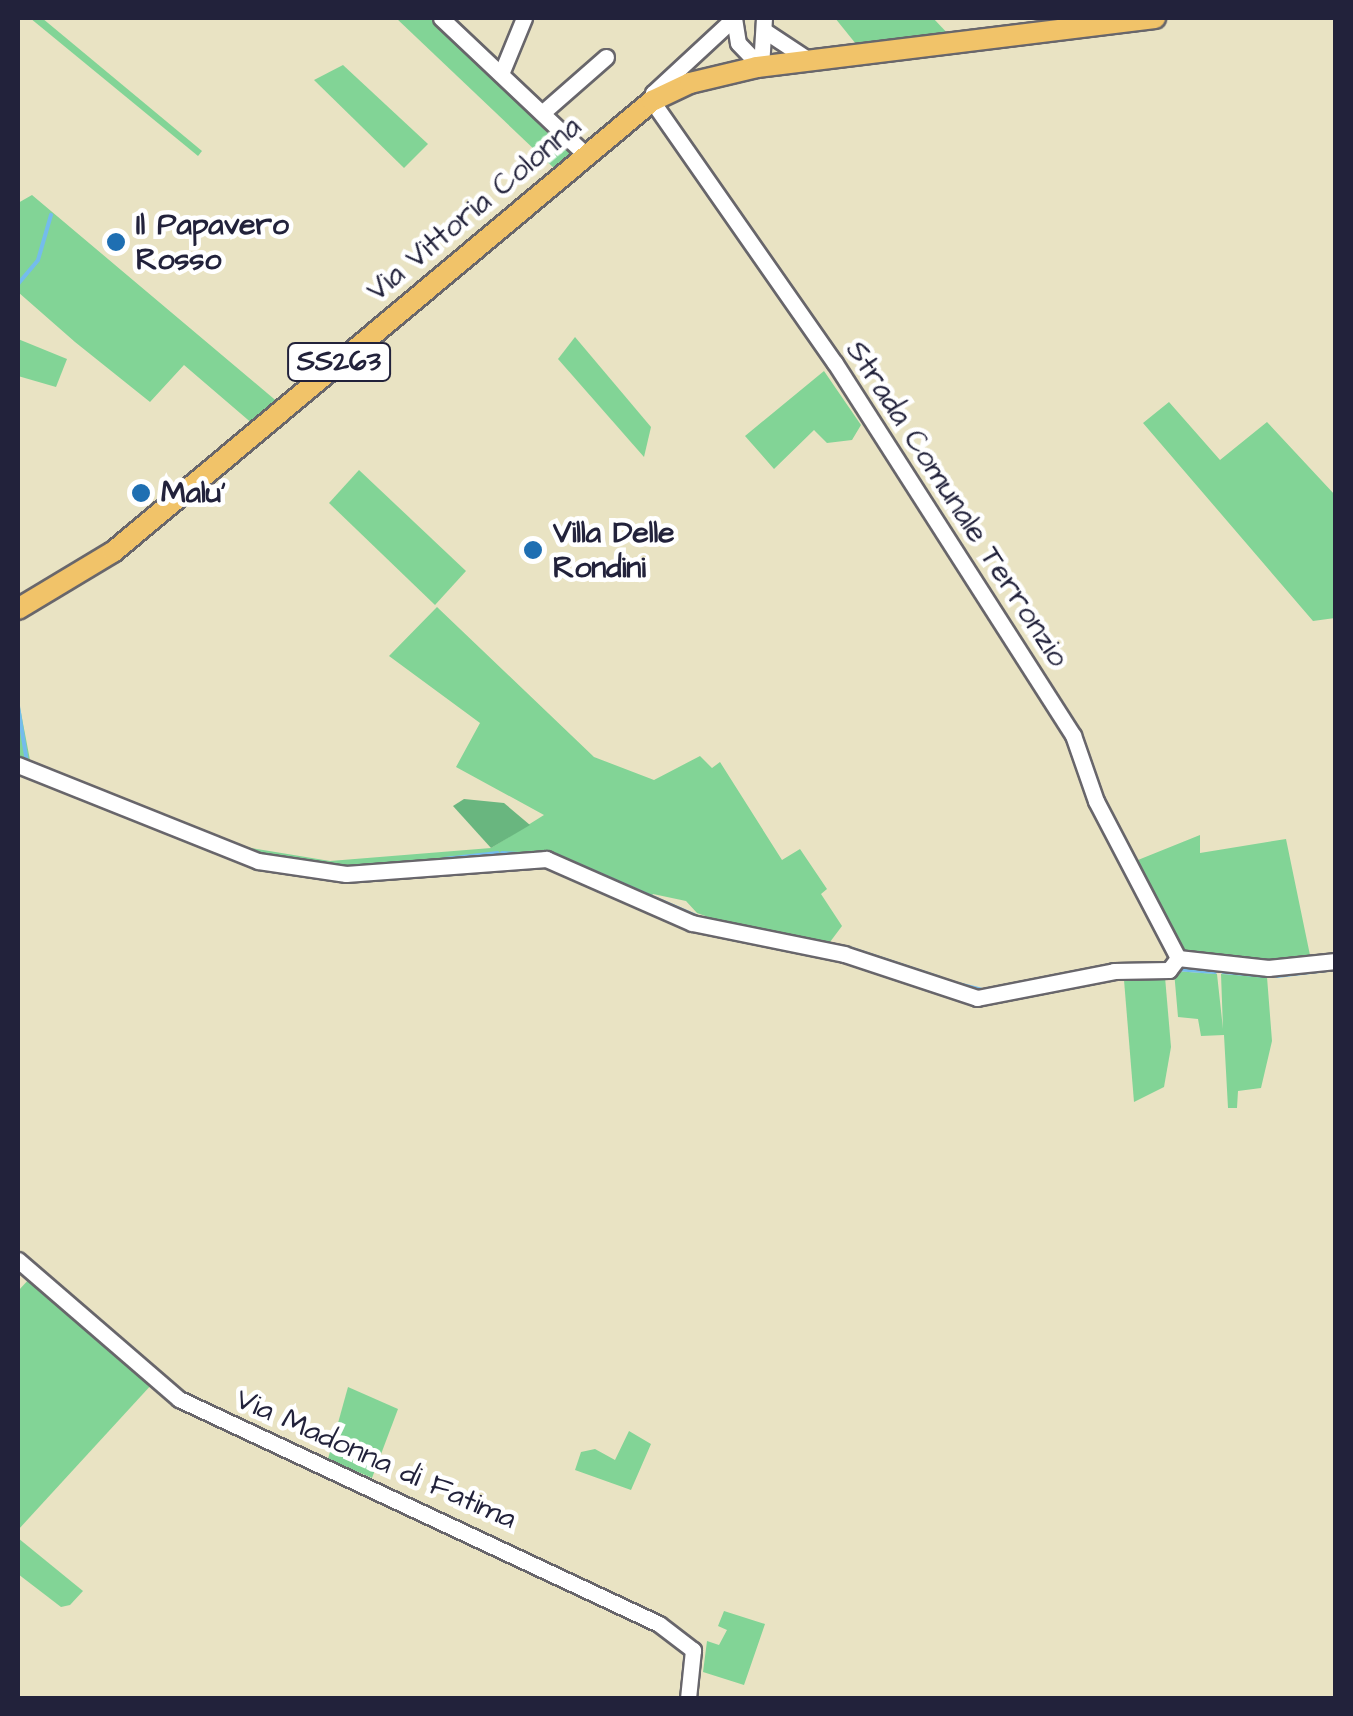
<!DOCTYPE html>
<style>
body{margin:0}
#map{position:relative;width:1353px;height:1716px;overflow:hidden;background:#e9e3c3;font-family:"Architects Daughter",sans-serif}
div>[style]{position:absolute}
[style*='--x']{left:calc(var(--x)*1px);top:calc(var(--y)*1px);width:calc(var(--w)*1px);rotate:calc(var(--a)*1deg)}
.green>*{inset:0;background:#82d496}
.forest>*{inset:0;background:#69b67f}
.stream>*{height:4px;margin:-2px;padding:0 2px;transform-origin:2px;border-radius:2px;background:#74bcec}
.roads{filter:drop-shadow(2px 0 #68666b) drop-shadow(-2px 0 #68666b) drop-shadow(0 2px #68666b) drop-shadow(0 -2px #68666b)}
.minor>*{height:15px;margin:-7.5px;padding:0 7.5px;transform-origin:7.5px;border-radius:7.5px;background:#fff}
.major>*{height:20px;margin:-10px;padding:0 10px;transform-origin:10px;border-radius:10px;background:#f1c369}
.dots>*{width:28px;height:28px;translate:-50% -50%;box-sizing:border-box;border:5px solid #fff;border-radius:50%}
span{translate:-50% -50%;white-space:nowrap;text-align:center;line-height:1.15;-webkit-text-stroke:9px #fff;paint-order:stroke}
.shield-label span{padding:2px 8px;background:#fff;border:2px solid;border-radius:8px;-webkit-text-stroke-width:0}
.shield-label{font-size:28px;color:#22223b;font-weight:700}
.street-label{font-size:30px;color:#22223b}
.poi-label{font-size:30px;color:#22223b;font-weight:700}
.left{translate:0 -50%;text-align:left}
.frame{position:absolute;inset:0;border:20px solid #22223b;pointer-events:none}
</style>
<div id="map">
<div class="green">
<div style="clip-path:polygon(30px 18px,42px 18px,202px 151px,198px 156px)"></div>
<div style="clip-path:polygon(396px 18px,437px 18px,577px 154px,557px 171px)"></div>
<div style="clip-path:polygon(835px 18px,933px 18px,951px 37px,860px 49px)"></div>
<div style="clip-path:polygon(343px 65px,428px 144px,404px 168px,314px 80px)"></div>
<div style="clip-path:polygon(32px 195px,280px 404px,254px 425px,184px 365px,150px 402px,75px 342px,18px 292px,18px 203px)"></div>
<div style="clip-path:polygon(575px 337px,651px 427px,644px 457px,558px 359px)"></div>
<div style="clip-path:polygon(18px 339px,67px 359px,56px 387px,18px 376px)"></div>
<div style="clip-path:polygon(824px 371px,861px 425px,852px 440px,827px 443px,814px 430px,774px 469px,745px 436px)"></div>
<div style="clip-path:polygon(1169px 402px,1220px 460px,1267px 422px,1335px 495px,1335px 618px,1313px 621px,1143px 423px)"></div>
<div style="clip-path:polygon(359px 470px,466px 571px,435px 605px,329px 503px)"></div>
<div style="clip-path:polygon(437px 607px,594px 757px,654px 780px,700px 756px,712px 768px,720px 762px,782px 860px,800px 849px,827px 889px,821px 894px,842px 926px,830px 942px,744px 930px,697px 913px,686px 901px,653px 894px,647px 902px,548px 859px,334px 870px,271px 862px,20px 764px,18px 697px,30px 760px,157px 817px,251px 848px,330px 861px,491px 848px,544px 815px,456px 767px,480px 723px,389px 656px)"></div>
<div style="clip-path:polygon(1200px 835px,1200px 853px,1286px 839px,1311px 960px,1275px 963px,1182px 950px,1133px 862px)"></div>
<div style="clip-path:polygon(1174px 971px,1217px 974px,1223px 1029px,1221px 974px,1267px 977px,1272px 1041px,1261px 1088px,1238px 1091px,1237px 1108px,1228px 1108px,1224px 1035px,1201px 1036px,1198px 1019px,1178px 1017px)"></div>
<div style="clip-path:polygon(1165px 977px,1171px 1047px,1164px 1087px,1134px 1102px,1124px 980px)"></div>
<div style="clip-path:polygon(31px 1277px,153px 1383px,18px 1530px,18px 1291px)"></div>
<div style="clip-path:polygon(348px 1387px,398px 1409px,372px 1478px,328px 1459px)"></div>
<div style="clip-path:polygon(629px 1431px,651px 1444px,631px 1490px,575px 1470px,581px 1452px,595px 1449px,615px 1460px)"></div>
<div style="clip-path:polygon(18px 1538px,83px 1591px,70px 1605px,61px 1607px,18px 1574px)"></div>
<div style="clip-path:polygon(724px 1611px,765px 1624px,744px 1685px,703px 1672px,707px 1641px,719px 1645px,727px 1630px,718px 1626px)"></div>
</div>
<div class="forest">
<div style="clip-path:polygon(464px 799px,504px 803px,530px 825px,491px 848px,453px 806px)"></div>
</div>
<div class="stream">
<div style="--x:18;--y:284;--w:31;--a:-50"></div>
<div style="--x:38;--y:260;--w:47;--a:-73.9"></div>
<div style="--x:18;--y:706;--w:57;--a:80.9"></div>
<div style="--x:502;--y:853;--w:17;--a:3"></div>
<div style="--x:558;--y:856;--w:150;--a:23.5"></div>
<div style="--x:444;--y:859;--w:54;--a:-6.3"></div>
<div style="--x:849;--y:948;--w:96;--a:18.2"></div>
<div style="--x:1175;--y:969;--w:40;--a:4.3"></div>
<div style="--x:1223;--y:972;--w:44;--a:5.2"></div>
<div style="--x:1277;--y:976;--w:59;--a:-6.8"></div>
<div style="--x:958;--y:984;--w:25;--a:14"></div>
</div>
<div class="roads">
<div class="minor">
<div style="--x:441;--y:18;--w:198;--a:43.4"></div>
<div style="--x:734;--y:18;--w:110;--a:137.2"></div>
<div style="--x:653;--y:93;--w:8;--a:97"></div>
<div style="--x:652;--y:101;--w:320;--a:55.1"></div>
<div style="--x:835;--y:363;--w:442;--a:57.4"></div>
<div style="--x:1073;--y:735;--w:70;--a:70.8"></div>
<div style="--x:1096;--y:801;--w:177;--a:62.4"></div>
<div style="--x:734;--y:18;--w:25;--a:81"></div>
<div style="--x:738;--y:43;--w:33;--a:46"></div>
<div style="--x:761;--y:67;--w:49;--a:-86.5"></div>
<div style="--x:765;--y:31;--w:53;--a:33.4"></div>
<div style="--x:501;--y:74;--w:61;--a:-67.7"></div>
<div style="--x:542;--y:113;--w:85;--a:-41.2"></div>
<div style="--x:18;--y:765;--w:258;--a:21.8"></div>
<div style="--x:258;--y:861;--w:89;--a:8.4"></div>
<div style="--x:346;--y:874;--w:201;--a:-4.3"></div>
<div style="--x:546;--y:859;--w:159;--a:23.7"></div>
<div style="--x:692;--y:923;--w:155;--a:11.5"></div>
<div style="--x:844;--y:954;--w:140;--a:18.3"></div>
<div style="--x:977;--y:998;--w:140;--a:-11.1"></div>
<div style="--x:1114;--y:971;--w:55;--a:-1"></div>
<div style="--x:1169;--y:970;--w:15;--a:-53"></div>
<div style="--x:1178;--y:958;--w:91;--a:6.3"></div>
<div style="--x:1268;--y:968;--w:68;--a:-5.9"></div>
<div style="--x:18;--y:1260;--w:213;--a:40.8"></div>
<div style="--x:179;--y:1399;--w:530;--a:25.11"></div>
<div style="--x:659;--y:1624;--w:43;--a:37.4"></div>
<div style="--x:693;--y:1650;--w:48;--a:95.9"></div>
</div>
<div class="major">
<div style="--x:18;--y:609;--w:111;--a:-31"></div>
<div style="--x:113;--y:552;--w:703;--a:-39.92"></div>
<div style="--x:652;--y:101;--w:42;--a:-25.3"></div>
<div style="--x:690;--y:83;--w:69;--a:-13.4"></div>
<div style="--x:757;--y:67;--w:401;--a:-7"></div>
</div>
</div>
<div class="dots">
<div style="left:116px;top:242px;background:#1f6fb2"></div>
<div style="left:141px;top:493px;background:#1f6fb2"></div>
<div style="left:533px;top:550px;background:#1f6fb2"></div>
</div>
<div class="shield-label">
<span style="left:339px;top:362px">SS263</span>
</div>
<div class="street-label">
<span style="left:474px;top:209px;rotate:-40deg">Via Vittoria Colonna</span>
<span style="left:957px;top:504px;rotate:57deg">Strada Comunale Terronzio</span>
<span style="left:376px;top:1459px;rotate:24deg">Via Madonna di Fatima</span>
</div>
<div class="poi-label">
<span class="left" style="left:136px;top:242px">Il Papavero<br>Rosso</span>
<span class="left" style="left:161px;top:493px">Malu'</span>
<span class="left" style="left:553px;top:550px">Villa Delle<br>Rondini</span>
</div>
<div class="frame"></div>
</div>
